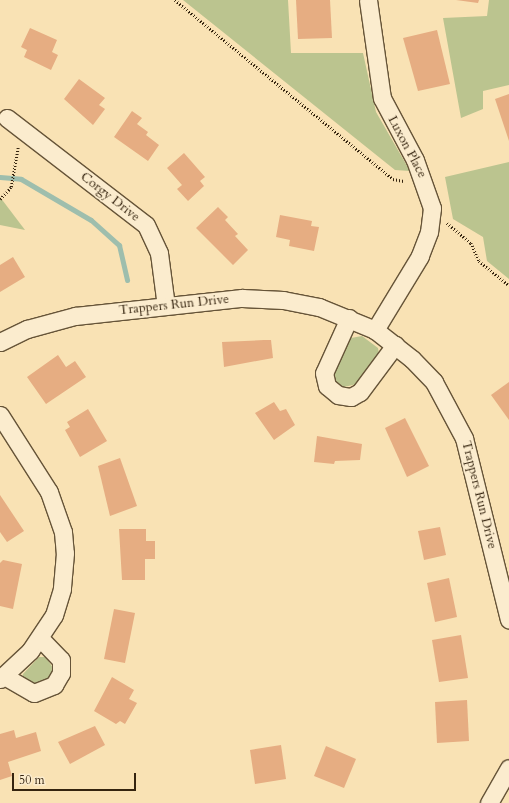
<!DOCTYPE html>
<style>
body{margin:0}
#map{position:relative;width:509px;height:803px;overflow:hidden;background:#f9e2b4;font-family:Cardo,serif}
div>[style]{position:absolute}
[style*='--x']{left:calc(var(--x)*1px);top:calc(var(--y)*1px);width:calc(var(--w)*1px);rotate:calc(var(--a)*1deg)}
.green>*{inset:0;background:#bbc48f}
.stream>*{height:5px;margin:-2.5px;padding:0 2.5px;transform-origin:2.5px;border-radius:2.5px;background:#9ebead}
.building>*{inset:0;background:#e6ad82}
.path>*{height:2.5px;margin-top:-1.25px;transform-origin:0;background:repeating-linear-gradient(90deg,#35240f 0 1px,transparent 0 3px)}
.roads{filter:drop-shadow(1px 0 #665438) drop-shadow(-1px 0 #665438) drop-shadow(0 1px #665438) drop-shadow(0 -1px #665438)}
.minor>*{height:17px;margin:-8.5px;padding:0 8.5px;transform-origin:8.5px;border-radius:8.5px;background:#fbecce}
span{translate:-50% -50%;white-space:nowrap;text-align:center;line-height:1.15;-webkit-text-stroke:3px #fbecce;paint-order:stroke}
.street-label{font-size:13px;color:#35240f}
.scale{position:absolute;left:12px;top:773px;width:124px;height:18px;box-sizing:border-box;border:2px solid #35240f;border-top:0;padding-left:5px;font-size:12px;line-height:14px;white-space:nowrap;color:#35240f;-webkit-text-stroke:3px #fbecce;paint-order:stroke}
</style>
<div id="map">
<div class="green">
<div style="clip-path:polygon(183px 0,288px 0,291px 53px,363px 53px,376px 112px,410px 171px,395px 170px)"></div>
<div style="clip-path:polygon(489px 0,509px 0,509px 85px,483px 91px,483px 109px,461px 118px,443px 18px,487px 16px)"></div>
<div style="clip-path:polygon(509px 162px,509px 279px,487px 261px,483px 237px,453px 219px,445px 177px)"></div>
<div style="clip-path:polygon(0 197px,25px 230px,0 225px)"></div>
<div style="clip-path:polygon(362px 336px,378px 348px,379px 354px,357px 384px,344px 387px,336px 382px,332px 369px,351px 338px)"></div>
<div style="clip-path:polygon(39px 657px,46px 657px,53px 668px,53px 675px,41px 686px,22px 680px,23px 674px)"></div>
</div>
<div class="stream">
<div style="--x:0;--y:177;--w:21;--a:5"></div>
<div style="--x:21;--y:179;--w:81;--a:30.4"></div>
<div style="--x:91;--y:220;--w:38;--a:42"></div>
<div style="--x:119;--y:245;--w:36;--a:77"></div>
</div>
<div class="building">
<div style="clip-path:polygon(296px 0,330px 0,332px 38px,298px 39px)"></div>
<div style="clip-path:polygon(456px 0,479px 0,478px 3px)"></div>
<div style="clip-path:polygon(30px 28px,57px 40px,52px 52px,58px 55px,51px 70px,24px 57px,27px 50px,21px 47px)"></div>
<div style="clip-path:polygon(437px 30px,450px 84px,418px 91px,403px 38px)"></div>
<div style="clip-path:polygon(79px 79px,105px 98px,99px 105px,105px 109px,93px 125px,64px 99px)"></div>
<div style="clip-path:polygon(509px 94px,509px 141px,495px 99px)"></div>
<div style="clip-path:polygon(132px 111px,142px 118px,137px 124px,148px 132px,146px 135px,159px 145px,148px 161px,114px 137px)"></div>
<div style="clip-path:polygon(184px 153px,205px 177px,200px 181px,204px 186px,188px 201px,177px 189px,182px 185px,167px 168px)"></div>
<div style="clip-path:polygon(218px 207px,228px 217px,225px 220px,238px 234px,235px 236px,248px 250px,233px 265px,196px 228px)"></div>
<div style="clip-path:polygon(280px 215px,312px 221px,311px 226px,319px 227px,314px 251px,289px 246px,290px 240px,276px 237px)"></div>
<div style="clip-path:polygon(13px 257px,25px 277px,0 292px,0 265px)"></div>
<div style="clip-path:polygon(264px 340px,271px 340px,273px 358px,224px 367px,222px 342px)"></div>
<div style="clip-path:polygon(58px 355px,66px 367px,75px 361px,86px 377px,46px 404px,27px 377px)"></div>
<div style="clip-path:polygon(509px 382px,509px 420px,491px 395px)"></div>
<div style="clip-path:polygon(274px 402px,280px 411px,286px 409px,295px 425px,274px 440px,255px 413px)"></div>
<div style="clip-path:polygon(88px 409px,107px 441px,80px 457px,65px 430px,70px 427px,67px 422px)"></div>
<div style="clip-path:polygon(405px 418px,429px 466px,407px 477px,385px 428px)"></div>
<div style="clip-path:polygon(317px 436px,362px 444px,360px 460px,335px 461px,334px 464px,314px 462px)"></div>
<div style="clip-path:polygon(120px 458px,137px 506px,110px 516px,98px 466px)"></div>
<div style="clip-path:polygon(0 495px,24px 531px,7px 542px,0 532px)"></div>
<div style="clip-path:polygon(440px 527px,446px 555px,424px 560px,418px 531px)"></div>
<div style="clip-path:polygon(119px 529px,146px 529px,146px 541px,155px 541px,155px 559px,145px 559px,145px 580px,122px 580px)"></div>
<div style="clip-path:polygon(3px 560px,22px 564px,13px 609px,0 606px,0 563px)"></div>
<div style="clip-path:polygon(449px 578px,457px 617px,435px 622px,427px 583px)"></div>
<div style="clip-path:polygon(114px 609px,135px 613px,125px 663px,104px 659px)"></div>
<div style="clip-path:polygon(461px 635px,468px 678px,439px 682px,432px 640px)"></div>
<div style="clip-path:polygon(112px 677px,134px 690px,129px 699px,137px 703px,125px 724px,120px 721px,116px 724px,94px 711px)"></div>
<div style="clip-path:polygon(467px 700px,469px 741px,437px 743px,435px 702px)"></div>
<div style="clip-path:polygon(95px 726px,105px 745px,70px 764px,58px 742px)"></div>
<div style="clip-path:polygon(14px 730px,16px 738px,36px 732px,41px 751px,8px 762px,12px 776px,0 780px,0 734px)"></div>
<div style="clip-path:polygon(281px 745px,286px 779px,255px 784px,250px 750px)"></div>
<div style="clip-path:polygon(326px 746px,356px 759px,344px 788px,314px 776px)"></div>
</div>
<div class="path">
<div style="--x:175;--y:0;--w:282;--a:39.4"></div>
<div style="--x:393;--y:179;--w:11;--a:10"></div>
<div style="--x:0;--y:199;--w:16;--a:-47"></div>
<div style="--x:11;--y:187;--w:40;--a:-80"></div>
<div style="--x:447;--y:223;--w:31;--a:40"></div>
<div style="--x:471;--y:243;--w:20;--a:66"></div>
<div style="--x:479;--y:261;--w:38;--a:39"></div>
</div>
<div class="roads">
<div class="minor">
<div style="--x:368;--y:0;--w:99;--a:81.9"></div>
<div style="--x:382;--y:98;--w:70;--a:62"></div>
<div style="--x:415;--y:160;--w:51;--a:70.5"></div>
<div style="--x:432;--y:208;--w:24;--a:97"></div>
<div style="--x:429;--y:232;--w:26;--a:111"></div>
<div style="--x:420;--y:256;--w:87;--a:121.3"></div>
<div style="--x:7;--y:118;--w:175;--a:37.6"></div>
<div style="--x:146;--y:225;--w:31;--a:65"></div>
<div style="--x:159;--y:253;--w:53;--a:82.5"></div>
<div style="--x:349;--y:318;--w:60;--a:114.4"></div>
<div style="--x:324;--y:373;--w:13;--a:77"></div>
<div style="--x:327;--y:386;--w:14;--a:39"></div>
<div style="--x:338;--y:395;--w:13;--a:9"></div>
<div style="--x:351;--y:397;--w:10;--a:-29"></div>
<div style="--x:360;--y:392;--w:59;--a:-53.3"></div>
<div style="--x:0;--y:342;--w:30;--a:-26"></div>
<div style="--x:27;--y:329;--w:50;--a:-15.2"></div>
<div style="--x:75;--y:316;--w:168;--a:-6.2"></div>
<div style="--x:242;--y:298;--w:41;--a:2.8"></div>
<div style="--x:283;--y:300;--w:37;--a:11"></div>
<div style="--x:319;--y:307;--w:61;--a:22.3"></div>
<div style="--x:375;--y:330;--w:47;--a:38.1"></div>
<div style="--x:412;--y:359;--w:32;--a:46"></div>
<div style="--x:434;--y:382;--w:64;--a:61.8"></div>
<div style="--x:464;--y:438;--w:187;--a:76.1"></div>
<div style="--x:0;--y:415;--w:91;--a:57.5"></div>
<div style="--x:49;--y:492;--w:42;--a:70.7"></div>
<div style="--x:63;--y:532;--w:21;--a:85"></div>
<div style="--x:65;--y:553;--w:36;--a:95"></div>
<div style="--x:62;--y:589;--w:27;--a:107"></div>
<div style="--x:54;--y:615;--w:43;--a:123.7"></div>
<div style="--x:30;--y:651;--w:41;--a:137"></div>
<div style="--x:4;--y:676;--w:34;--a:30"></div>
<div style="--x:34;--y:693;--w:22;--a:-22"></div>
<div style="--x:54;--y:685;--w:14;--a:-60"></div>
<div style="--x:61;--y:673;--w:13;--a:-90"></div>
<div style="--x:61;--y:660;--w:30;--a:-134"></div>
<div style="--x:489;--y:803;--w:40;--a:-60.3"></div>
</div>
</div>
<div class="street-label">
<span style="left:407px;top:147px;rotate:62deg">Luxon Place</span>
<span style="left:110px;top:197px;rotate:38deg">Corgy Drive</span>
<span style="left:174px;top:305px;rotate:-6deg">Trappers Run Drive</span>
<span style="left:479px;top:495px;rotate:76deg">Trappers Run Drive</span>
</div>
<div class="scale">50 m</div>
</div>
